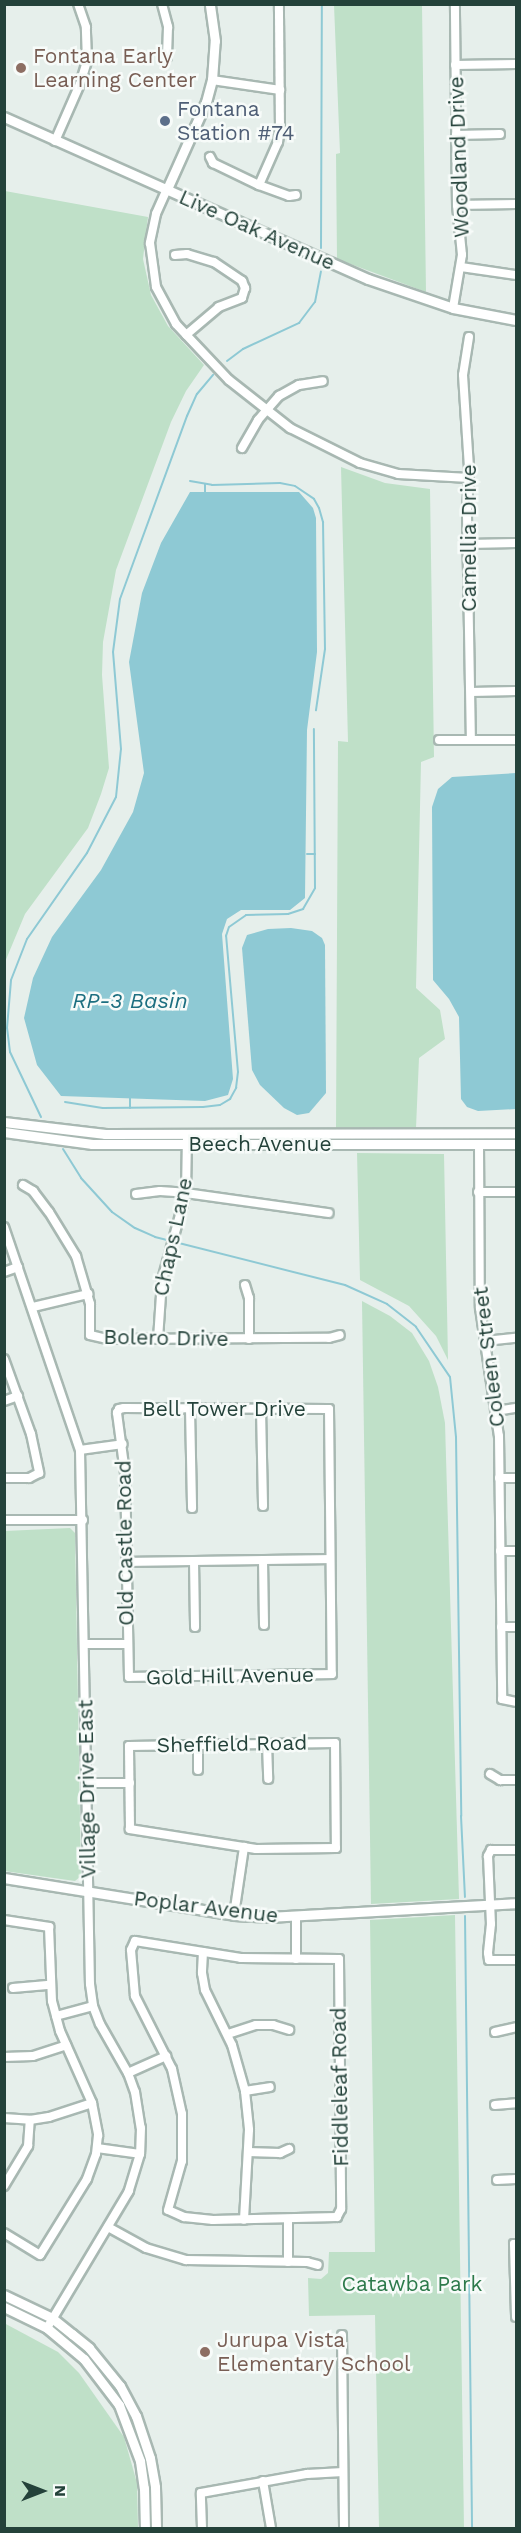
<!DOCTYPE html>
<style>
body{margin:0}
#map{position:relative;width:521px;height:2533px;overflow:hidden;background:#e6efeb;font-family:"Work Sans",sans-serif}
div>[style]{position:absolute}
[style*='--x']{left:calc(var(--x)*1px);top:calc(var(--y)*1px);width:calc(var(--w)*1px);rotate:calc(var(--a)*1deg)}
.green>*{inset:0;background:#bfe0c8}
.water>*{inset:0;background:#8ec9d4}
.stream>*{height:2px;margin:-1px;padding:0 1px;transform-origin:1px;border-radius:1px;background:#8ec9d4}
.roads{filter:drop-shadow(2px 0 #a8b8b2) drop-shadow(-2px 0 #a8b8b2) drop-shadow(0 2px #a8b8b2) drop-shadow(0 -2px #a8b8b2)}
.minor>*{height:8px;margin:-4px;padding:0 4px;transform-origin:4px;border-radius:4px;background:#fff}
.tertiary>*{height:9px;margin:-4.5px;padding:0 4.5px;transform-origin:4.5px;border-radius:4.5px;background:#fff}
.dots>*{width:16px;height:16px;translate:-50% -50%;box-sizing:border-box;border:3px solid #f7fbf9;border-radius:50%}
span{translate:-50% -50%;white-space:nowrap;text-align:center;line-height:1.15;-webkit-text-stroke:5px #f7fbf9;paint-order:stroke}
.education-label{font-size:21px;color:#785e54}
.left{translate:0 -50%;text-align:left}
.service-label{font-size:21px;color:#4e5e75}
.street-label{font-size:21px;color:#24423a}
.park-label{font-size:21px;color:#2d7a4b}
.water-label{font-size:22px;color:#1c6f80;font-style:italic}
.frame{position:absolute;inset:0;border:6px solid #24423a;pointer-events:none}
.north{position:absolute;left:12px;top:2461px;width:60px;height:60px;-webkit-text-stroke:4px #f7fbf9;paint-order:stroke;rotate:90deg;font-size:16px;font-weight:700;line-height:24px;text-align:center;color:#24423a}
.north::after{content:'';display:block;margin:auto;width:21px;height:27px;background:#24423a;clip-path:polygon(50% 0,100% 100%,50% 72%,0 100%)}
</style>
<div id="map">
<div class="green">
<div style="clip-path:polygon(334px 5px,422px 5px,426px 292px,337px 259px,336px 154px,340px 153px)"></div>
<div style="clip-path:polygon(5px 191px,148px 217px,143px 259px,151px 295px,168px 326px,204px 365px,186px 391px,171px 422px,116px 570px,103px 642px,102px 675px,109px 768px,101px 794px,88px 828px,25px 914px,5px 962px)"></div>
<div style="clip-path:polygon(341px 467px,385px 483px,430px 489px,434px 757px,421px 762px,416px 988px,440px 1010px,445px 1039px,419px 1058px,416px 1128px,336px 1128px,338px 741px,348px 742px)"></div>
<div style="clip-path:polygon(357px 1153px,444px 1154px,448px 1360px,436px 1336px,409px 1306px,360px 1280px)"></div>
<div style="clip-path:polygon(362px 1301px,390px 1316px,412px 1333px,429px 1361px,438px 1387px,445px 1423px,459px 1899px,371px 1904px)"></div>
<div style="clip-path:polygon(70px 1528px,75px 1533px,81px 1876px,75px 1881px,4px 1871px,5px 1531px)"></div>
<div style="clip-path:polygon(455px 1915px,464px 2528px,379px 2528px,375px 2315px,309px 2316px,308px 2278px,321px 2279px,328px 2273px,329px 2252px,375px 2252px,370px 1920px)"></div>
<div style="clip-path:polygon(4px 2323px,58px 2352px,79px 2373px,124px 2437px,137px 2483px,138px 2528px,5px 2528px)"></div>
</div>
<div class="water">
<div style="clip-path:polygon(190px 492px,299px 492px,313px 508px,316px 518px,317px 652px,307px 730px,305px 898px,290px 910px,241px 910px,227px 919px,222px 934px,233px 1079px,228px 1095px,205px 1101px,61px 1096px,37px 1065px,24px 1018px,33px 978px,52px 937px,101px 870px,133px 812px,144px 773px,129px 662px,142px 593px,161px 543px)"></div>
<div style="clip-path:polygon(516px 773px,516px 1109px,478px 1111px,467px 1107px,461px 1099px,459px 1017px,449px 999px,433px 980px,432px 807px,438px 789px,452px 777px)"></div>
<div style="clip-path:polygon(291px 928px,312px 931px,322px 938px,325px 945px,326px 1093px,309px 1113px,297px 1115px,284px 1108px,260px 1085px,252px 1070px,242px 948px,247px 935px,268px 929px)"></div>
</div>
<div class="stream">
<div style="--x:321;--y:248;--w:244;--a:-89.8"></div>
<div style="--x:227;--y:361;--w:20;--a:-37"></div>
<div style="--x:243;--y:349;--w:62;--a:-24.9"></div>
<div style="--x:299;--y:323;--w:26;--a:-53"></div>
<div style="--x:315;--y:302;--w:31;--a:-79"></div>
<div style="--x:190;--y:481;--w:22;--a:10"></div>
<div style="--x:212;--y:485;--w:68;--a:-1.7"></div>
<div style="--x:280;--y:483;--w:15;--a:11"></div>
<div style="--x:295;--y:486;--w:23;--a:34"></div>
<div style="--x:314;--y:499;--w:10;--a:61"></div>
<div style="--x:319;--y:508;--w:15;--a:74"></div>
<div style="--x:323;--y:522;--w:127;--a:89.1"></div>
<div style="--x:325;--y:649;--w:62;--a:98.4"></div>
<div style="--x:205;--y:492;--w:8;--a:-90"></div>
<div style="--x:307;--y:854;--w:8;--a:0"></div>
<div style="--x:130;--y:1098;--w:10;--a:90"></div>
<div style="--x:65;--y:1102;--w:38;--a:9"></div>
<div style="--x:103;--y:1108;--w:100;--a:-0.6"></div>
<div style="--x:203;--y:1107;--w:17;--a:-7"></div>
<div style="--x:220;--y:1105;--w:12;--a:-31"></div>
<div style="--x:230;--y:1099;--w:13;--a:-61"></div>
<div style="--x:236;--y:1088;--w:16;--a:-83"></div>
<div style="--x:238;--y:1072;--w:137;--a:-95"></div>
<div style="--x:226;--y:936;--w:9;--a:-72"></div>
<div style="--x:229;--y:927;--w:21;--a:-35"></div>
<div style="--x:246;--y:915;--w:42;--a:-1.4"></div>
<div style="--x:288;--y:914;--w:16;--a:-18"></div>
<div style="--x:303;--y:909;--w:24;--a:-60"></div>
<div style="--x:315;--y:888;--w:159;--a:-90.4"></div>
<div style="--x:41;--y:1117;--w:72;--a:-115.5"></div>
<div style="--x:10;--y:1052;--w:24;--a:-97"></div>
<div style="--x:7;--y:1028;--w:48;--a:-85.2"></div>
<div style="--x:11;--y:980;--w:44;--a:-68.7"></div>
<div style="--x:27;--y:939;--w:105;--a:-55.1"></div>
<div style="--x:87;--y:853;--w:63;--a:-62.6"></div>
<div style="--x:116;--y:797;--w:48;--a:-84.1"></div>
<div style="--x:121;--y:749;--w:97;--a:-94.7"></div>
<div style="--x:113;--y:652;--w:53;--a:-82.5"></div>
<div style="--x:120;--y:599;--w:195;--a:-69.9"></div>
<div style="--x:187;--y:416;--w:24;--a:-66"></div>
<div style="--x:197;--y:394;--w:25;--a:-50"></div>
<div style="--x:63;--y:1149;--w:34;--a:58"></div>
<div style="--x:81;--y:1178;--w:46;--a:47.6"></div>
<div style="--x:112;--y:1212;--w:28;--a:35"></div>
<div style="--x:135;--y:1228;--w:22;--a:24"></div>
<div style="--x:155;--y:1237;--w:196;--a:14.2"></div>
<div style="--x:345;--y:1285;--w:46;--a:24.3"></div>
<div style="--x:387;--y:1304;--w:37;--a:38"></div>
<div style="--x:416;--y:1327;--w:60;--a:55.8"></div>
<div style="--x:450;--y:1377;--w:60;--a:84.3"></div>
<div style="--x:456;--y:1437;--w:379;--a:89.2"></div>
<div style="--x:461;--y:1816;--w:81;--a:87.2"></div>
<div style="--x:465;--y:1916;--w:612;--a:89.34"></div>
</div>
<div class="roads">
<div class="minor">
<div style="--x:162;--y:4;--w:24;--a:75"></div>
<div style="--x:168;--y:27;--w:30;--a:92"></div>
<div style="--x:455;--y:65;--w:61;--a:-0.9"></div>
<div style="--x:212;--y:80;--w:69;--a:8.4"></div>
<div style="--x:456;--y:135;--w:44;--a:-1.3"></div>
<div style="--x:55;--y:141;--w:62;--a:-66.3"></div>
<div style="--x:80;--y:84;--w:24;--a:-73"></div>
<div style="--x:87;--y:61;--w:34;--a:-92"></div>
<div style="--x:86;--y:27;--w:24;--a:-109"></div>
<div style="--x:210;--y:157;--w:7;--a:63"></div>
<div style="--x:213;--y:163;--w:51;--a:25.6"></div>
<div style="--x:259;--y:185;--w:32;--a:20"></div>
<div style="--x:289;--y:196;--w:7;--a:-8"></div>
<div style="--x:259;--y:185;--w:47;--a:-66.2"></div>
<div style="--x:278;--y:142;--w:13;--a:-81"></div>
<div style="--x:280;--y:129;--w:125;--a:-90.5"></div>
<div style="--x:167;--y:189;--w:27;--a:114"></div>
<div style="--x:156;--y:214;--w:30;--a:102"></div>
<div style="--x:150;--y:243;--w:44;--a:82.2"></div>
<div style="--x:156;--y:287;--w:42;--a:61.6"></div>
<div style="--x:176;--y:324;--w:77;--a:46.6"></div>
<div style="--x:229;--y:380;--w:78;--a:38.2"></div>
<div style="--x:290;--y:428;--w:78;--a:26.6"></div>
<div style="--x:360;--y:463;--w:40;--a:16"></div>
<div style="--x:398;--y:474;--w:71;--a:3.2"></div>
<div style="--x:457;--y:205;--w:59;--a:-1"></div>
<div style="--x:175;--y:255;--w:12;--a:-5"></div>
<div style="--x:187;--y:254;--w:28;--a:17"></div>
<div style="--x:214;--y:262;--w:34;--a:34"></div>
<div style="--x:242;--y:281;--w:8;--a:67"></div>
<div style="--x:245;--y:288;--w:10;--a:107"></div>
<div style="--x:242;--y:298;--w:25;--a:159"></div>
<div style="--x:219;--y:307;--w:43;--a:139.7"></div>
<div style="--x:461;--y:267;--w:56;--a:8.3"></div>
<div style="--x:453;--y:308;--w:54;--a:-80.4"></div>
<div style="--x:462;--y:255;--w:50;--a:-95.7"></div>
<div style="--x:457;--y:205;--w:201;--a:-90.6"></div>
<div style="--x:469;--y:337;--w:38;--a:99"></div>
<div style="--x:463;--y:375;--w:92;--a:86.3"></div>
<div style="--x:469;--y:467;--w:49;--a:92.3"></div>
<div style="--x:467;--y:516;--w:224;--a:89"></div>
<div style="--x:242;--y:448;--w:32;--a:-60"></div>
<div style="--x:258;--y:420;--w:32;--a:-49"></div>
<div style="--x:279;--y:396;--w:23;--a:-29"></div>
<div style="--x:299;--y:385;--w:24;--a:-9"></div>
<div style="--x:468;--y:544;--w:48;--a:-1.2"></div>
<div style="--x:471;--y:692;--w:45;--a:-1.3"></div>
<div style="--x:439;--y:740;--w:77;--a:0"></div>
<div style="--x:479;--y:1144;--w:164;--a:89.7"></div>
<div style="--x:480;--y:1308;--w:129;--a:81.6"></div>
<div style="--x:499;--y:1436;--w:263;--a:89.3"></div>
<div style="--x:502;--y:1699;--w:14;--a:12"></div>
<div style="--x:23;--y:1185;--w:12;--a:31"></div>
<div style="--x:33;--y:1191;--w:26;--a:53"></div>
<div style="--x:49;--y:1212;--w:52;--a:58.5"></div>
<div style="--x:76;--y:1256;--w:50;--a:73.7"></div>
<div style="--x:90;--y:1304;--w:31;--a:90"></div>
<div style="--x:90;--y:1335;--w:18;--a:13"></div>
<div style="--x:108;--y:1339;--w:221;--a:-0.3"></div>
<div style="--x:329;--y:1338;--w:11;--a:-15"></div>
<div style="--x:478;--y:1192;--w:38;--a:0"></div>
<div style="--x:136;--y:1194;--w:24;--a:-7"></div>
<div style="--x:160;--y:1191;--w:26;--a:4"></div>
<div style="--x:186;--y:1193;--w:144;--a:8"></div>
<div style="--x:4;--y:1227;--w:236;--a:71.2"></div>
<div style="--x:80;--y:1450;--w:534;--a:88.93"></div>
<div style="--x:90;--y:1984;--w:22;--a:82"></div>
<div style="--x:93;--y:2006;--w:19;--a:69"></div>
<div style="--x:100;--y:2024;--w:56;--a:60.3"></div>
<div style="--x:128;--y:2073;--w:20;--a:70"></div>
<div style="--x:135;--y:2092;--w:36;--a:81"></div>
<div style="--x:141;--y:2128;--w:26;--a:92"></div>
<div style="--x:140;--y:2154;--w:39;--a:107"></div>
<div style="--x:129;--y:2191;--w:160;--a:120.9"></div>
<div style="--x:4;--y:1272;--w:15;--a:-20"></div>
<div style="--x:245;--y:1285;--w:14;--a:73"></div>
<div style="--x:249;--y:1298;--w:41;--a:90"></div>
<div style="--x:33;--y:1307;--w:57;--a:-13.3"></div>
<div style="--x:158;--y:1339;--w:59;--a:-86.1"></div>
<div style="--x:162;--y:1280;--w:90;--a:-74.6"></div>
<div style="--x:186;--y:1193;--w:59;--a:-89"></div>
<div style="--x:485;--y:1341;--w:31;--a:-6"></div>
<div style="--x:4;--y:1359;--w:80;--a:70.2"></div>
<div style="--x:31;--y:1434;--w:40;--a:78"></div>
<div style="--x:39;--y:1473;--w:11;--a:153"></div>
<div style="--x:29;--y:1478;--w:25;--a:180"></div>
<div style="--x:4;--y:1401;--w:15;--a:-20"></div>
<div style="--x:124;--y:1408;--w:205;--a:0.3"></div>
<div style="--x:329;--y:1409;--w:265;--a:89.4"></div>
<div style="--x:332;--y:1674;--w:203;--a:179.2"></div>
<div style="--x:129;--y:1677;--w:204;--a:-91.1"></div>
<div style="--x:125;--y:1473;--w:61;--a:-97.6"></div>
<div style="--x:117;--y:1413;--w:4;--a:-63"></div>
<div style="--x:119;--y:1409;--w:5;--a:-11"></div>
<div style="--x:190;--y:1409;--w:99;--a:88.8"></div>
<div style="--x:261;--y:1409;--w:97;--a:88.8"></div>
<div style="--x:496;--y:1411;--w:20;--a:-9"></div>
<div style="--x:80;--y:1450;--w:43;--a:-7.9"></div>
<div style="--x:499;--y:1478;--w:17;--a:0"></div>
<div style="--x:4;--y:1520;--w:79;--a:0"></div>
<div style="--x:500;--y:1551;--w:16;--a:0"></div>
<div style="--x:263;--y:1560;--w:65;--a:89.1"></div>
<div style="--x:194;--y:1561;--w:66;--a:89.1"></div>
<div style="--x:127;--y:1562;--w:203;--a:-0.8"></div>
<div style="--x:501;--y:1627;--w:15;--a:0"></div>
<div style="--x:85;--y:1644;--w:42;--a:0"></div>
<div style="--x:335;--y:1743;--w:105;--a:89.5"></div>
<div style="--x:336;--y:1848;--w:80;--a:179.3"></div>
<div style="--x:256;--y:1849;--w:128;--a:-171"></div>
<div style="--x:130;--y:1829;--w:83;--a:-90.7"></div>
<div style="--x:129;--y:1746;--w:206;--a:-0.8"></div>
<div style="--x:267;--y:1744;--w:35;--a:88"></div>
<div style="--x:198;--y:1745;--w:25;--a:90"></div>
<div style="--x:490;--y:1774;--w:12;--a:31"></div>
<div style="--x:500;--y:1780;--w:16;--a:0"></div>
<div style="--x:87;--y:1783;--w:43;--a:0"></div>
<div style="--x:516;--y:1850;--w:25;--a:180"></div>
<div style="--x:491;--y:1850;--w:7;--a:117"></div>
<div style="--x:488;--y:1856;--w:68;--a:87.5"></div>
<div style="--x:491;--y:1924;--w:29;--a:96"></div>
<div style="--x:488;--y:1953;--w:7;--a:82"></div>
<div style="--x:489;--y:1960;--w:27;--a:0"></div>
<div style="--x:234;--y:1915;--w:69;--a:-81.6"></div>
<div style="--x:296;--y:1916;--w:43;--a:90"></div>
<div style="--x:4;--y:1920;--w:46;--a:8.8"></div>
<div style="--x:49;--y:1927;--w:74;--a:87.7"></div>
<div style="--x:52;--y:2001;--w:31;--a:75"></div>
<div style="--x:60;--y:2031;--w:79;--a:66"></div>
<div style="--x:92;--y:2103;--w:33;--a:79"></div>
<div style="--x:98;--y:2135;--w:19;--a:96"></div>
<div style="--x:96;--y:2154;--w:27;--a:110"></div>
<div style="--x:87;--y:2179;--w:89;--a:121.7"></div>
<div style="--x:40;--y:2255;--w:42;--a:-148.6"></div>
<div style="--x:135;--y:1941;--w:107;--a:9.1"></div>
<div style="--x:241;--y:1958;--w:98;--a:0.6"></div>
<div style="--x:339;--y:1959;--w:250;--a:89.5"></div>
<div style="--x:341;--y:2209;--w:9;--a:117"></div>
<div style="--x:337;--y:2217;--w:124;--a:178.6"></div>
<div style="--x:213;--y:2220;--w:29;--a:-174"></div>
<div style="--x:184;--y:2217;--w:17;--a:-156"></div>
<div style="--x:168;--y:2210;--w:51;--a:-74.1"></div>
<div style="--x:182;--y:2161;--w:47;--a:-90"></div>
<div style="--x:182;--y:2114;--w:46;--a:-102.5"></div>
<div style="--x:172;--y:2069;--w:82;--a:-116.9"></div>
<div style="--x:135;--y:1996;--w:46;--a:-95"></div>
<div style="--x:131;--y:1950;--w:10;--a:-66"></div>
<div style="--x:203;--y:1952;--w:21;--a:93"></div>
<div style="--x:202;--y:1973;--w:17;--a:80"></div>
<div style="--x:205;--y:1990;--w:61;--a:63.9"></div>
<div style="--x:232;--y:2045;--w:48;--a:74.2"></div>
<div style="--x:245;--y:2091;--w:39;--a:84"></div>
<div style="--x:249;--y:2130;--w:90;--a:93.2"></div>
<div style="--x:13;--y:1988;--w:37;--a:-5"></div>
<div style="--x:56;--y:2016;--w:38;--a:-15"></div>
<div style="--x:495;--y:2032;--w:22;--a:-13"></div>
<div style="--x:228;--y:2034;--w:29;--a:-18"></div>
<div style="--x:256;--y:2025;--w:17;--a:0"></div>
<div style="--x:273;--y:2025;--w:17;--a:17"></div>
<div style="--x:4;--y:2057;--w:29;--a:-2"></div>
<div style="--x:33;--y:2056;--w:35;--a:-18"></div>
<div style="--x:128;--y:2073;--w:42;--a:-24.1"></div>
<div style="--x:245;--y:2091;--w:25;--a:-9"></div>
<div style="--x:495;--y:2105;--w:21;--a:-5"></div>
<div style="--x:4;--y:2118;--w:26;--a:4"></div>
<div style="--x:30;--y:2120;--w:19;--a:-9"></div>
<div style="--x:49;--y:2117;--w:45;--a:-18"></div>
<div style="--x:97;--y:2148;--w:43;--a:7.9"></div>
<div style="--x:248;--y:2152;--w:32;--a:2"></div>
<div style="--x:280;--y:2153;--w:10;--a:-24"></div>
<div style="--x:497;--y:2180;--w:19;--a:-3"></div>
<div style="--x:4;--y:2186;--w:47;--a:-59"></div>
<div style="--x:28;--y:2146;--w:26;--a:-86"></div>
<div style="--x:288;--y:2219;--w:43;--a:90"></div>
<div style="--x:108;--y:2227;--w:43;--a:28.9"></div>
<div style="--x:146;--y:2248;--w:42;--a:16.7"></div>
<div style="--x:186;--y:2260;--w:121;--a:0.9"></div>
<div style="--x:307;--y:2262;--w:11;--a:15"></div>
<div style="--x:516;--y:2244;--w:2;--a:180"></div>
<div style="--x:514;--y:2244;--w:73;--a:88.4"></div>
<div style="--x:342;--y:2335;--w:193;--a:89.4"></div>
<div style="--x:263;--y:2481;--w:48;--a:80.3"></div>
<div style="--x:202;--y:2528;--w:35;--a:-92"></div>
<div style="--x:201;--y:2493;--w:108;--a:-10.2"></div>
<div style="--x:307;--y:2474;--w:36;--a:-3"></div>
</div>
<div class="tertiary">
<div style="--x:4;--y:117;--w:398;--a:24"></div>
<div style="--x:368;--y:279;--w:90;--a:18.8"></div>
<div style="--x:453;--y:308;--w:64;--a:10.8"></div>
<div style="--x:167;--y:189;--w:95;--a:-65.9"></div>
<div style="--x:206;--y:102;--w:23;--a:-75"></div>
<div style="--x:212;--y:80;--w:39;--a:-86"></div>
<div style="--x:215;--y:41;--w:37;--a:-98"></div>
<div style="--x:4;--y:1122;--w:102;--a:6.8"></div>
<div style="--x:105;--y:1134;--w:411;--a:-0.1"></div>
<div style="--x:4;--y:1132;--w:89;--a:7.8"></div>
<div style="--x:92;--y:1144;--w:424;--a:0"></div>
<div style="--x:4;--y:1878;--w:233;--a:9.1"></div>
<div style="--x:234;--y:1915;--w:34;--a:3"></div>
<div style="--x:268;--y:1917;--w:248;--a:-3.2"></div>
<div style="--x:4;--y:2295;--w:53;--a:25.6"></div>
<div style="--x:52;--y:2318;--w:26;--a:39"></div>
<div style="--x:72;--y:2334;--w:22;--a:39"></div>
<div style="--x:89;--y:2348;--w:49;--a:50.8"></div>
<div style="--x:120;--y:2386;--w:34;--a:62"></div>
<div style="--x:136;--y:2416;--w:44;--a:71.6"></div>
<div style="--x:150;--y:2458;--w:29;--a:80"></div>
<div style="--x:155;--y:2487;--w:41;--a:88.6"></div>
<div style="--x:4;--y:2307;--w:48;--a:26"></div>
<div style="--x:47;--y:2328;--w:48;--a:40"></div>
<div style="--x:84;--y:2359;--w:58;--a:52.7"></div>
<div style="--x:119;--y:2405;--w:60;--a:69.4"></div>
<div style="--x:140;--y:2461;--w:27;--a:82"></div>
<div style="--x:144;--y:2488;--w:40;--a:88.6"></div>
</div>
</div>
<div class="dots">
<div style="left:21px;top:68px;background:#8d6e63"></div>
<div style="left:165px;top:121px;background:#5c6f8a"></div>
<div style="left:205px;top:2352px;background:#8d6e63"></div>
</div>
<div class="education-label">
<span class="left" style="left:33px;top:68px">Fontana Early<br>Learning Center</span>
<span class="left" style="left:217px;top:2352px">Jurupa Vista<br>Elementary School</span>
</div>
<div class="service-label">
<span class="left" style="left:177px;top:121px">Fontana<br>Station #74</span>
</div>
<div class="street-label">
<span style="left:459px;top:157px;rotate:-92deg">Woodland Drive</span>
<span style="left:257px;top:230px;rotate:24deg">Live Oak Avenue</span>
<span style="left:469px;top:538px;rotate:-90deg">Camellia Drive</span>
<span style="left:260px;top:1144px">Beech Avenue</span>
<span style="left:173px;top:1237px;rotate:-78deg">Chaps Lane</span>
<span style="left:166px;top:1338px;rotate:1deg">Bolero Drive</span>
<span style="left:489px;top:1357px;rotate:-97deg">Coleen Street</span>
<span style="left:224px;top:1409px">Bell Tower Drive</span>
<span style="left:125px;top:1543px;rotate:-91deg">Old Castle Road</span>
<span style="left:230px;top:1676px;rotate:-1deg">Gold Hill Avenue</span>
<span style="left:232px;top:1744px;rotate:-1deg">Sheffield Road</span>
<span style="left:87px;top:1789px;rotate:-91deg">Village Drive East</span>
<span style="left:206px;top:1907px;rotate:7deg">Poplar Avenue</span>
<span style="left:340px;top:2087px;rotate:-91deg">Fiddleleaf Road</span>
</div>
<div class="park-label">
<span style="left:412px;top:2284px">Catawba Park</span>
</div>
<div class="water-label">
<span style="left:130px;top:1001px">RP-3 Basin</span>
</div>
<div class="frame"></div>
<div class="north">N</div>
</div>
